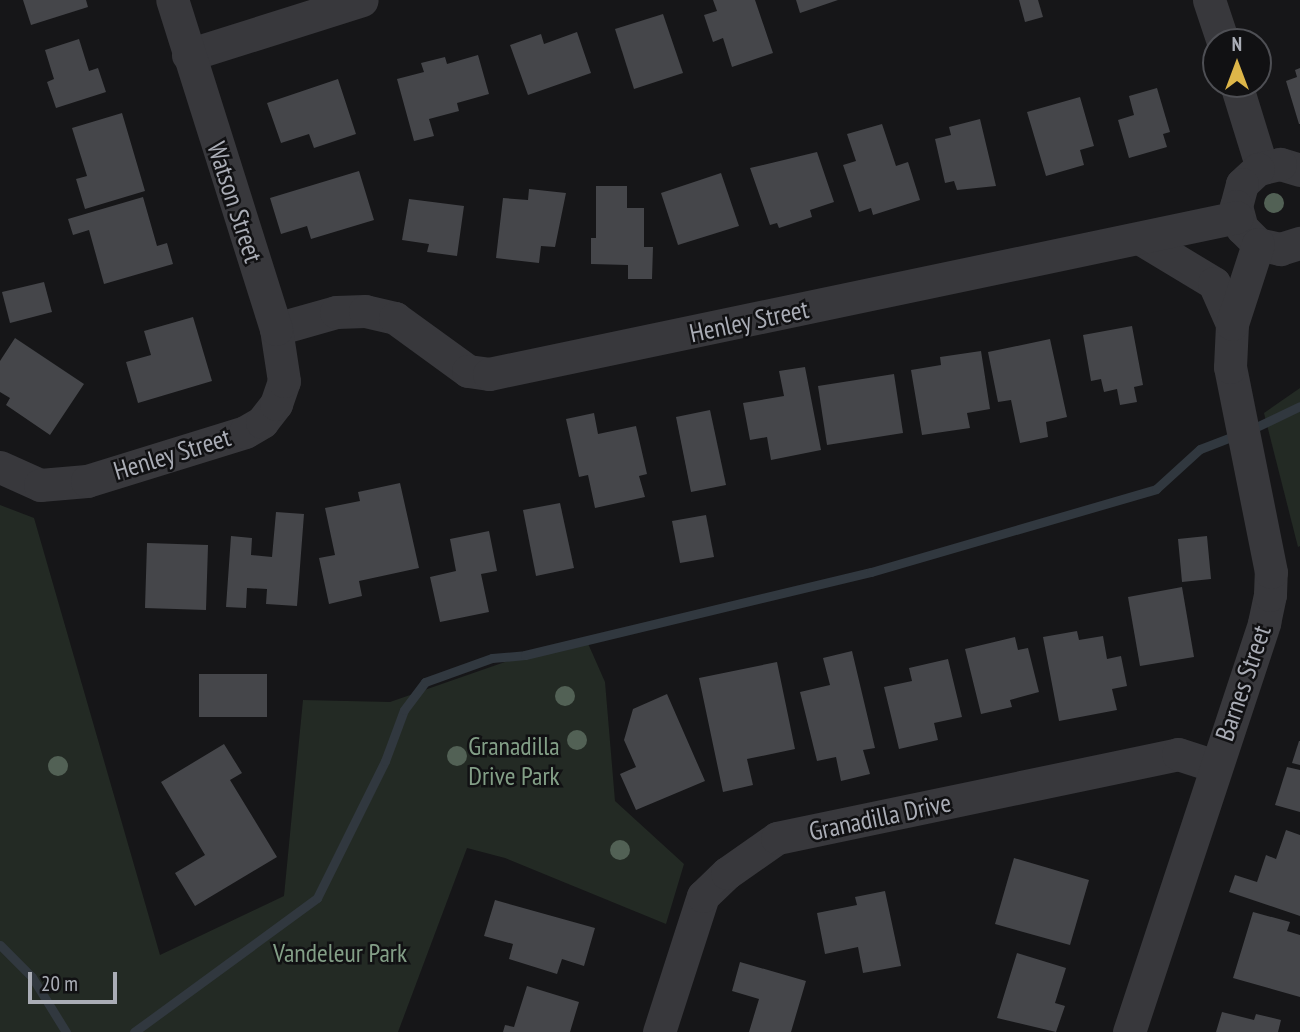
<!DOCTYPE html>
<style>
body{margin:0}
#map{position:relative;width:1300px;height:1032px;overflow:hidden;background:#161618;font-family:"PT Sans Narrow",sans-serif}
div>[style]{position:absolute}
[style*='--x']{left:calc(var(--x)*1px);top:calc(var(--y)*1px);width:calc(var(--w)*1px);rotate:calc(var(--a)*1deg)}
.green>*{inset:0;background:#232a24}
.stream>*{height:9px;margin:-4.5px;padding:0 4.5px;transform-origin:4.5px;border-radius:4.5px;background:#31383f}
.building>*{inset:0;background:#45464a}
.street>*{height:33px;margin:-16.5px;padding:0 16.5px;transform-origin:16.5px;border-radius:16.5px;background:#38383c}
.trees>*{width:20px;height:20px;margin:-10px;border-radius:50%;background:#526155}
span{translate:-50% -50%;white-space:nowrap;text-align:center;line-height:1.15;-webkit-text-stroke:5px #111113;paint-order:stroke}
.street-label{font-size:26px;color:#aaadb6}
.park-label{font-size:26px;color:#839f87}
.north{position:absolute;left:1202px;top:28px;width:70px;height:70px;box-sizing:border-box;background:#111113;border:2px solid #4e4f54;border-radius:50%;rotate:0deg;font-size:19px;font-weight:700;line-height:28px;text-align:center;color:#aaadb6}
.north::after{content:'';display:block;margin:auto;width:24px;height:32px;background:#ddb649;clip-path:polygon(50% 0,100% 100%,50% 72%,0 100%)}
.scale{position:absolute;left:28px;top:972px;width:89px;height:32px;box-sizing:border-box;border:4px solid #aaadb6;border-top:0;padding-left:9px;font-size:21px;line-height:24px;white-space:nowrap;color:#aaadb6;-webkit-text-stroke:5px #111113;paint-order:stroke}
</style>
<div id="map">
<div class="green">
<div style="clip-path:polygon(1300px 388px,1300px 546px,1298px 547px,1264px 413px)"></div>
<div style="clip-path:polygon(0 505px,34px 518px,160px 955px,284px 896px,303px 700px,390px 702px,525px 655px,586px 639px,605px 682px,615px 801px,684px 864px,666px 924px,505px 858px,467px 848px,398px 1032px,0 1032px)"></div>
</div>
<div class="stream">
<div style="--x:1250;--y:430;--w:55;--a:-25.6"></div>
<div style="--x:0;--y:945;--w:45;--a:45"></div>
<div style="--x:32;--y:977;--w:65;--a:58.3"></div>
<div style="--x:134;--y:1032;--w:227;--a:-36.2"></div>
<div style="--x:317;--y:898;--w:153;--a:-63.6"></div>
<div style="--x:385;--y:761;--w:54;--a:-69.6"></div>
<div style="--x:404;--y:710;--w:35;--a:-53"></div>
<div style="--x:425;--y:682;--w:71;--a:-19.7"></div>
<div style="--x:492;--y:658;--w:33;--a:-5"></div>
<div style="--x:525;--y:655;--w:356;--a:-13.5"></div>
<div style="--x:871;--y:572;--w:297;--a:-16.2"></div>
<div style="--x:1156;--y:489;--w:59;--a:-42.3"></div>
<div style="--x:1200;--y:449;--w:40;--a:-21"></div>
</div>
<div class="building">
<div style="clip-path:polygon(23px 0,86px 0,88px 7px,31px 25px)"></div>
<div style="clip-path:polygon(713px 0,755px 0,773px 53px,732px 67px,723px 38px,713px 42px,704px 15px,717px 11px)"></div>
<div style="clip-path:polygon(796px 0,838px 0,800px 13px)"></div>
<div style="clip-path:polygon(1019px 0,1038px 0,1043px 17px,1025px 22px)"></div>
<div style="clip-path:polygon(663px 14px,683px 73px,634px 89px,615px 29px)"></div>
<div style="clip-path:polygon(577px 32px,591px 73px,528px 95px,510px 45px,541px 34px,544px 44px)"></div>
<div style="clip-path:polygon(79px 39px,89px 71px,98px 68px,106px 92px,56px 108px,47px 82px,54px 79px,45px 50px)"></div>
<div style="clip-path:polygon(478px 55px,489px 94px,457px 103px,459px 111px,429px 119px,434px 136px,414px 141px,397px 79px,424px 72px,421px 63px,445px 57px,447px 64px)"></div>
<div style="clip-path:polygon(1300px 68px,1300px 124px,1299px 124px,1286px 81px,1297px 77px,1295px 70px)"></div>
<div style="clip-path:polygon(338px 79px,356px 134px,314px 148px,309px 134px,281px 143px,267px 103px)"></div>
<div style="clip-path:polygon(1157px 88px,1170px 132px,1163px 134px,1167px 147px,1129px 158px,1118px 120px,1134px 115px,1129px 96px)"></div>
<div style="clip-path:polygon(1080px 97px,1094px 146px,1080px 150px,1084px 165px,1046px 176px,1027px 112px)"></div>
<div style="clip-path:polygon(122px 113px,145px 191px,85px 209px,76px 179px,87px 176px,72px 128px)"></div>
<div style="clip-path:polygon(980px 119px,996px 186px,957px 190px,954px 181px,945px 183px,935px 139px,951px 135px,949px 127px)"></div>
<div style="clip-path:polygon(882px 124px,896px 166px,908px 162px,920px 200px,873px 215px,871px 208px,859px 212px,843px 165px,856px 161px,847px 134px)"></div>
<div style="clip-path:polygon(817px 152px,834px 202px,810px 210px,812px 217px,779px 228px,777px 223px,770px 225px,750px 168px)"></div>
<div style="clip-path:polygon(359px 171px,374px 220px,311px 239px,307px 226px,281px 234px,270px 198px)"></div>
<div style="clip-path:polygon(721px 173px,739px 226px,678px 245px,661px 193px)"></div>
<div style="clip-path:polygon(596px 186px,627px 186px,627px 208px,644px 208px,644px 247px,653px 247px,652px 279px,628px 279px,628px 265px,591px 264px,591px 238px,596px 238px)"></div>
<div style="clip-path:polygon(529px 189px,566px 193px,555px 247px,541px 246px,539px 263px,496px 258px,503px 198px,528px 200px)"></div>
<div style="clip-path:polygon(143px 197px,157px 246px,167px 243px,173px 264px,104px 284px,89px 230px,73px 235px,68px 219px)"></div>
<div style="clip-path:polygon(409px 199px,464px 206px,457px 256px,427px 252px,429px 244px,402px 240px)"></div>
<div style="clip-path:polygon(44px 282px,52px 312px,10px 323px,2px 292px)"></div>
<div style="clip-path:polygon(193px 317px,212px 381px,138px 403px,126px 362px,151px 355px,144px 331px)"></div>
<div style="clip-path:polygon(1132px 326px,1143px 385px,1134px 387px,1137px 402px,1120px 405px,1117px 389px,1104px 392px,1101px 379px,1091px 381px,1083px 335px)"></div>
<div style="clip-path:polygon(15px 338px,84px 384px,50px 435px,6px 405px,10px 398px,0 392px,0 361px)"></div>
<div style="clip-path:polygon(1050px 339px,1067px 417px,1046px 422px,1048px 437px,1020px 443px,1011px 400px,998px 402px,988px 352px)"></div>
<div style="clip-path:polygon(981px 351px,990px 409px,967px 413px,970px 428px,922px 435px,911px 370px,941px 365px,940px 357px)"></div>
<div style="clip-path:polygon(805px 367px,821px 450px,771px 460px,767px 437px,750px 440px,743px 403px,784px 396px,779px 371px)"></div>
<div style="clip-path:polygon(894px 374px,903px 433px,827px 445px,818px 386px)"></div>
<div style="clip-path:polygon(710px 410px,726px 485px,691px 492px,676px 417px)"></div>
<div style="clip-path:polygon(594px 413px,598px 434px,636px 426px,647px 474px,639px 476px,645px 497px,595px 508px,588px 475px,579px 477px,566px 419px)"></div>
<div style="clip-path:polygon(400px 483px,419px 568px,359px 581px,362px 596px,329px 604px,319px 558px,335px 555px,325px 508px,360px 501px,358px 492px)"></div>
<div style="clip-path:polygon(560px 503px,574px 568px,536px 576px,523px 510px)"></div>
<div style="clip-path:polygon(276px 512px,304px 514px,297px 606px,266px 604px,267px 589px,247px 588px,246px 608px,226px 607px,231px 536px,252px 538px,251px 555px,272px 557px)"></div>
<div style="clip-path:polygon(706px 515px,714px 557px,680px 563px,672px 521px)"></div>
<div style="clip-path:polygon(489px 531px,497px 571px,481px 574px,489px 612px,440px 622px,430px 577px,456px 571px,450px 539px)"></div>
<div style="clip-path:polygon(1207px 536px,1211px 579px,1182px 582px,1178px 539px)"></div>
<div style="clip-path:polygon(147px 543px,208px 545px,206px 610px,145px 608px)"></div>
<div style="clip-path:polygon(1182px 587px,1194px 657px,1140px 666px,1128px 597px)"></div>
<div style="clip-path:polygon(1077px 631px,1079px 640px,1103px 636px,1107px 659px,1121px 656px,1127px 686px,1112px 689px,1117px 710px,1059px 721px,1043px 637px)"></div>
<div style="clip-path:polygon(1015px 637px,1018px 650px,1028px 648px,1039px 692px,1010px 700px,1012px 707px,981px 714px,965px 649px)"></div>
<div style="clip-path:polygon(852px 651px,875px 748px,863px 750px,870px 774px,841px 781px,836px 757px,817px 761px,800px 692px,830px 685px,823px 658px)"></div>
<div style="clip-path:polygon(948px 659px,962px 717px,934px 723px,938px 740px,899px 749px,884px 687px,912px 681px,909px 668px)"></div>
<div style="clip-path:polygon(777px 662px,795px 749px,747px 759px,753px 785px,723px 792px,699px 678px)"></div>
<div style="clip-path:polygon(199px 674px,267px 674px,267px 717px,199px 717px)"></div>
<div style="clip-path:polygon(667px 694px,705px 781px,636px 810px,620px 774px,636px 767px,624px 740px,633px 709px)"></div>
<div style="clip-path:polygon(1299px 741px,1300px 741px,1300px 765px,1292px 763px)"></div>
<div style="clip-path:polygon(224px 744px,242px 773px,230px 780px,277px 857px,195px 906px,175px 873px,205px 855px,161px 782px)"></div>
<div style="clip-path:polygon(1287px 767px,1300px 770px,1300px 812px,1275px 805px)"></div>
<div style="clip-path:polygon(1286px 830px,1300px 835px,1300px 916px,1229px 892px,1235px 875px,1257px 882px,1266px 855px,1276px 859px)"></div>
<div style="clip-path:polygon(1014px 858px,1089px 880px,1070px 945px,995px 924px)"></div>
<div style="clip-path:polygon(885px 891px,901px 966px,863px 973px,858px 947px,825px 954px,817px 913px,857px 905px,855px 897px)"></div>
<div style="clip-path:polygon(495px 900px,595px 928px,584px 966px,562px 959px,557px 974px,509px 959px,513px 944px,484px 936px)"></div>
<div style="clip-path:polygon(1253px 912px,1290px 922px,1287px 931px,1300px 935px,1300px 997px,1233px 978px)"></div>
<div style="clip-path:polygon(1017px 953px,1066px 968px,1055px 1003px,1065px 1006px,1056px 1032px,997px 1018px)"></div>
<div style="clip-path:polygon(740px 962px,806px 981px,791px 1032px,749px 1032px,759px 999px,732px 991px)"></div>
<div style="clip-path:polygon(527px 986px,579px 1002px,570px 1032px,503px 1032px,505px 1025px,514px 1027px)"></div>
<div style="clip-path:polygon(1222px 1012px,1254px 1020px,1256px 1014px,1281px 1020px,1278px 1032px,1216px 1032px)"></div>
</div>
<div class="street">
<div style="--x:1209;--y:0;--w:44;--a:71.6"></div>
<div style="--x:188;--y:55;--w:182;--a:-17.5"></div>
<div style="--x:1236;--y:84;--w:88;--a:72.8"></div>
<div style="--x:1300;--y:170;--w:21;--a:-163"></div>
<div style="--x:1280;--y:164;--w:23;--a:167"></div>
<div style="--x:1258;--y:169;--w:22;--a:137"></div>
<div style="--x:1242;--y:184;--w:23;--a:105"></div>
<div style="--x:1236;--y:206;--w:23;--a:75"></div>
<div style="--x:1242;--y:228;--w:23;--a:45"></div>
<div style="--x:1258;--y:244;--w:23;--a:13"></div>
<div style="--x:1280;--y:249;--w:21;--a:-17"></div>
<div style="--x:1141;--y:239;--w:85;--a:31.1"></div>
<div style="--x:1214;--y:283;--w:45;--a:66.3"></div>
<div style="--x:276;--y:329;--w:62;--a:-15.8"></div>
<div style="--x:336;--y:312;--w:29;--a:-2"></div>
<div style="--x:365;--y:311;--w:31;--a:13"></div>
<div style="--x:395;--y:318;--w:90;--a:36"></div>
<div style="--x:468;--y:371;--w:21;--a:8"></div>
<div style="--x:489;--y:374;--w:764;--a:-11.85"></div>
<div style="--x:0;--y:467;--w:44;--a:24.2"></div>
<div style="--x:40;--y:485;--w:47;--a:-4.9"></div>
<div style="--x:87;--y:481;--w:165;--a:-17.2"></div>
<div style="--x:245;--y:432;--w:20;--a:-30"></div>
<div style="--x:262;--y:422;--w:23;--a:-52"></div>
<div style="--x:276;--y:404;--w:24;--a:-71"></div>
<div style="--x:284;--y:381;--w:53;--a:-98.7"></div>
<div style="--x:276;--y:329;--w:345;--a:-107.5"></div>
<div style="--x:659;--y:1032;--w:143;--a:-72.1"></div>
<div style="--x:703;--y:896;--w:33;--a:-44"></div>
<div style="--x:727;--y:873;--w:61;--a:-35"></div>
<div style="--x:777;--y:838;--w:410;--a:-11.8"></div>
<div style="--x:1178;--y:754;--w:39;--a:18"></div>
<div style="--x:1129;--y:1032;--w:431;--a:-71.7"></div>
<div style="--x:1264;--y:623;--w:29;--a:-78"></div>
<div style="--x:1270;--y:595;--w:23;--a:-88"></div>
<div style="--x:1271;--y:572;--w:209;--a:-101.3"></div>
<div style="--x:1230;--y:367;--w:43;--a:-87.3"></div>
<div style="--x:1232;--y:324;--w:84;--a:-72"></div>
</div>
<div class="trees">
<div style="left:1274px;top:203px"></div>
<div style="left:565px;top:696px"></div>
<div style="left:577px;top:740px"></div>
<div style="left:457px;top:756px"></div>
<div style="left:58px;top:766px"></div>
<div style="left:620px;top:850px"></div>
</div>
<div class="street-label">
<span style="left:235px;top:202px;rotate:72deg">Watson Street</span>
<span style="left:749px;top:321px;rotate:-12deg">Henley Street</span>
<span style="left:172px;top:454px;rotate:-17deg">Henley Street</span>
<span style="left:1243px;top:683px;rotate:-71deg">Barnes Street</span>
<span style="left:880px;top:817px;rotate:-12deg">Granadilla Drive</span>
</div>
<div class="park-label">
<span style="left:514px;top:761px">Granadilla<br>Drive Park</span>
<span style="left:340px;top:953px">Vandeleur Park</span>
</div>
<div class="north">N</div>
<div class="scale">20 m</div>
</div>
